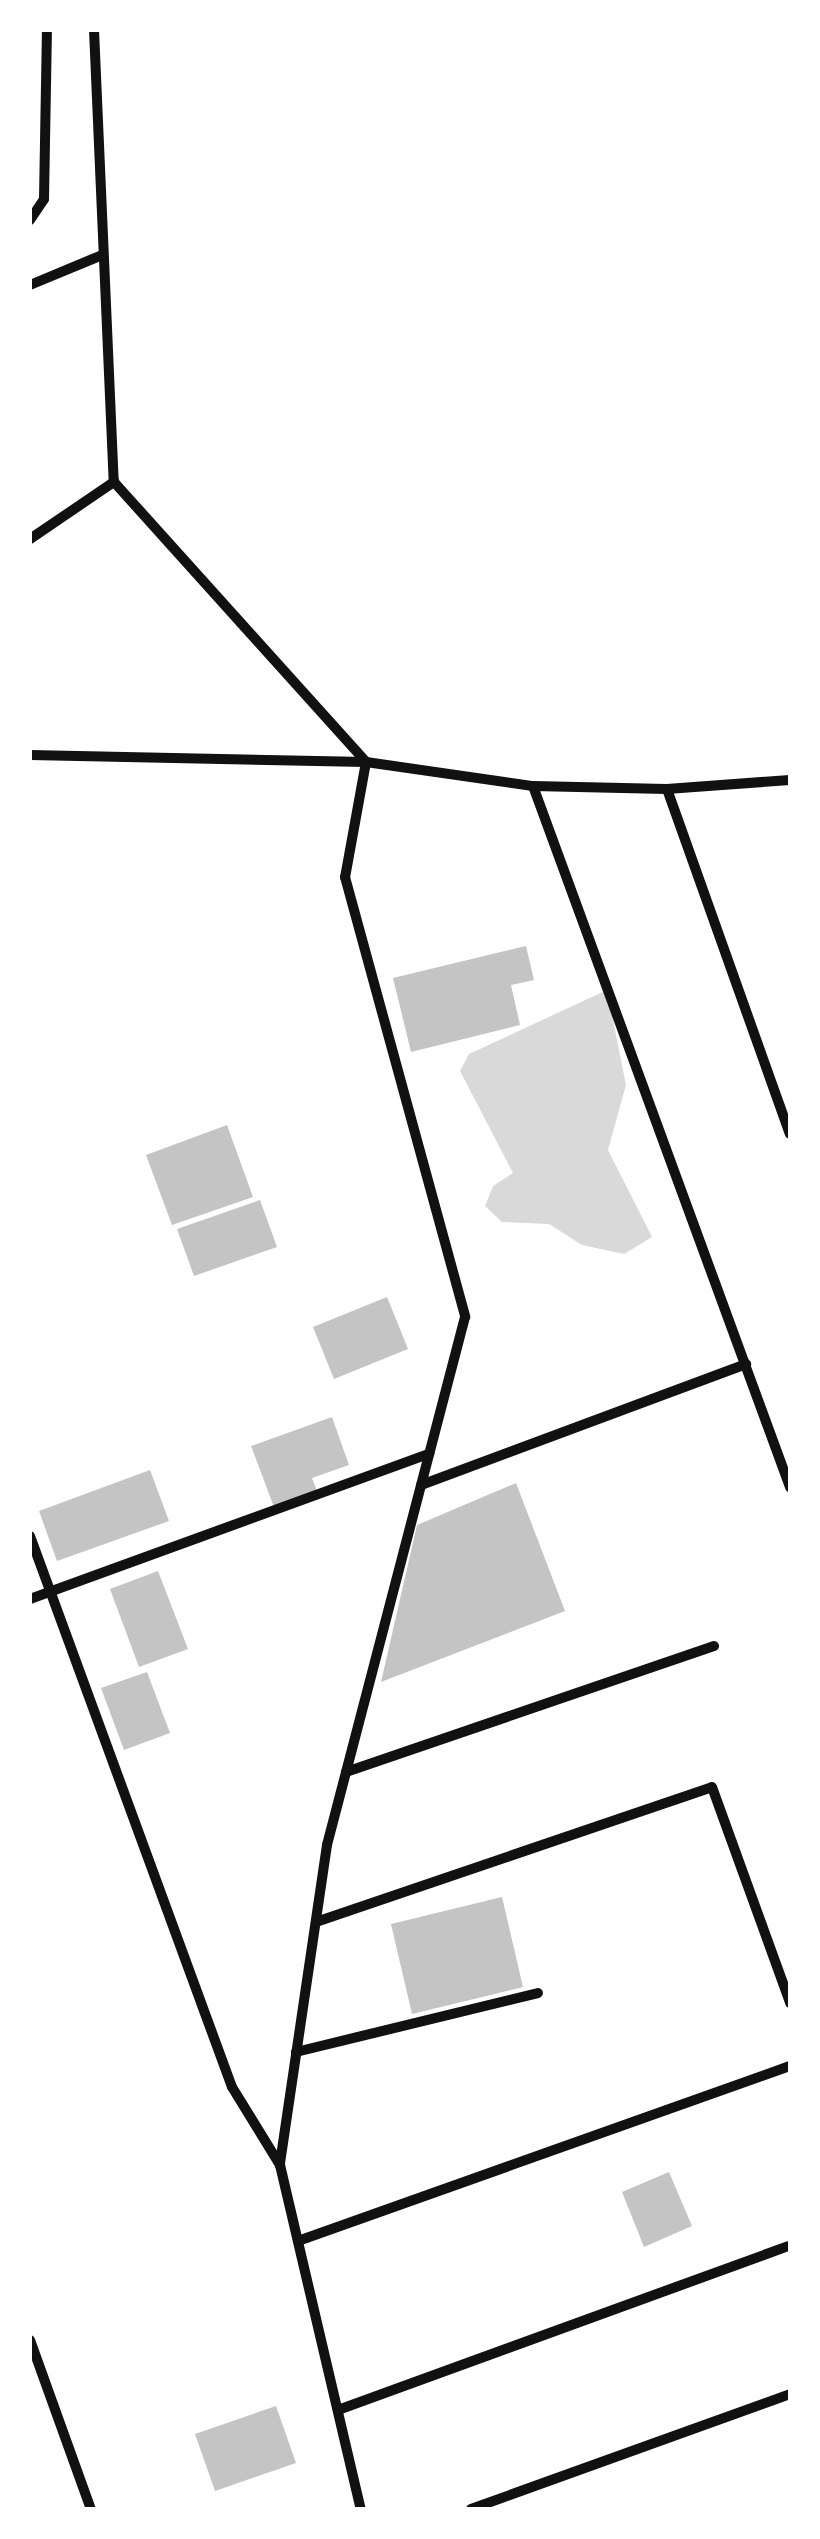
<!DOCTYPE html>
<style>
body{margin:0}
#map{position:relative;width:820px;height:2539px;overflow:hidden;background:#fff;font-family:"Alegreya Sans",sans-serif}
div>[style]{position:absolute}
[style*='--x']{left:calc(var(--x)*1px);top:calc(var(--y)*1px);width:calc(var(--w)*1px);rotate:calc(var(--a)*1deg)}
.water>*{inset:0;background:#d9d9d9}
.building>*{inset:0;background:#c4c4c4}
.minor>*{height:10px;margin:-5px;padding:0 5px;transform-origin:5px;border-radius:5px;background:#111}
span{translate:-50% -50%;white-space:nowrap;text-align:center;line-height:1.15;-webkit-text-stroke:8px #fff;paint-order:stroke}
.frame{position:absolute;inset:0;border:32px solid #fff;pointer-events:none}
</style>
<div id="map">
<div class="water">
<div style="clip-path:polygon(607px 990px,626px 1085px,608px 1150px,652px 1237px,624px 1254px,582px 1245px,549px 1224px,502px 1222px,485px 1206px,493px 1186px,513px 1173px,460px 1071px,469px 1054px)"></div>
</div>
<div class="building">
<div style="clip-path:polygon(526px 946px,534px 980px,511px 985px,520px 1025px,411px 1052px,393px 978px)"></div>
<div style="clip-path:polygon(227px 1125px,253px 1197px,172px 1225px,146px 1155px)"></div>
<div style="clip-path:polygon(260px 1200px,277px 1247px,194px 1276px,177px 1229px)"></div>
<div style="clip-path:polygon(387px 1297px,408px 1349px,334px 1379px,313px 1327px)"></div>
<div style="clip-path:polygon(332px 1417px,349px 1465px,312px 1478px,317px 1491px,274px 1507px,251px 1446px)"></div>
<div style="clip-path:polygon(150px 1470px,169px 1521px,57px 1561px,39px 1511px)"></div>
<div style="clip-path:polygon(516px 1483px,565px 1611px,381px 1682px,417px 1525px)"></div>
<div style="clip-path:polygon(158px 1571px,188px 1649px,139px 1667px,110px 1589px)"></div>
<div style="clip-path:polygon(147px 1672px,170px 1733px,124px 1750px,101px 1688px)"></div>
<div style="clip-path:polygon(502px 1897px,523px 1987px,412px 2014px,391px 1924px)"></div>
<div style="clip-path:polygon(669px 2172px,692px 2226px,644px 2247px,622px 2192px)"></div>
<div style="clip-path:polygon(276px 2406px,296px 2463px,215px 2491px,195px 2434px)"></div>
</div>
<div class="minor">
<div style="--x:94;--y:30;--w:452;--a:87.5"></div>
<div style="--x:114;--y:482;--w:377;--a:48"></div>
<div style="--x:366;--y:762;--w:117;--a:100.3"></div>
<div style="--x:345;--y:877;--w:456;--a:74.7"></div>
<div style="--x:465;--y:1317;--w:546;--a:104.65"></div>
<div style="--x:327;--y:1845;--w:323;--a:98.4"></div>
<div style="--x:280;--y:2165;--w:353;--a:76.8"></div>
<div style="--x:30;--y:220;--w:25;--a:-56"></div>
<div style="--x:44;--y:199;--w:169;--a:-89"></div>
<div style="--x:30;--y:285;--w:78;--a:-22.6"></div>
<div style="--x:30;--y:539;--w:102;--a:-34.2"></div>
<div style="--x:30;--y:755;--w:336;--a:1.2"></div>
<div style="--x:366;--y:762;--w:169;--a:8.2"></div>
<div style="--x:533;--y:786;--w:134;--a:1.3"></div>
<div style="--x:667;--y:789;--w:123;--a:-4.2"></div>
<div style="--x:533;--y:786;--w:747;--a:69.87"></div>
<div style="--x:667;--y:789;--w:366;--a:70.4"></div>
<div style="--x:421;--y:1485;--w:347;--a:-20.4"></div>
<div style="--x:30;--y:1536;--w:587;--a:69.87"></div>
<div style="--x:232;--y:2087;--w:92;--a:58.4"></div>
<div style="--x:30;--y:1599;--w:425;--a:-20"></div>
<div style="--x:346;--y:1772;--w:389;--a:-18.9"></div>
<div style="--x:316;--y:1922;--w:418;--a:-18.8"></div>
<div style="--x:712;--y:1787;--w:230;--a:70.1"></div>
<div style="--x:296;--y:2052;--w:249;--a:-13.7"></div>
<div style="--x:298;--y:2241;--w:522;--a:-19.58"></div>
<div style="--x:30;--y:2340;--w:180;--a:70.2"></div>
<div style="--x:338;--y:2410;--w:479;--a:-20"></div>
<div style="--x:471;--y:2509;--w:339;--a:-19.8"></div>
</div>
<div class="frame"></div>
</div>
